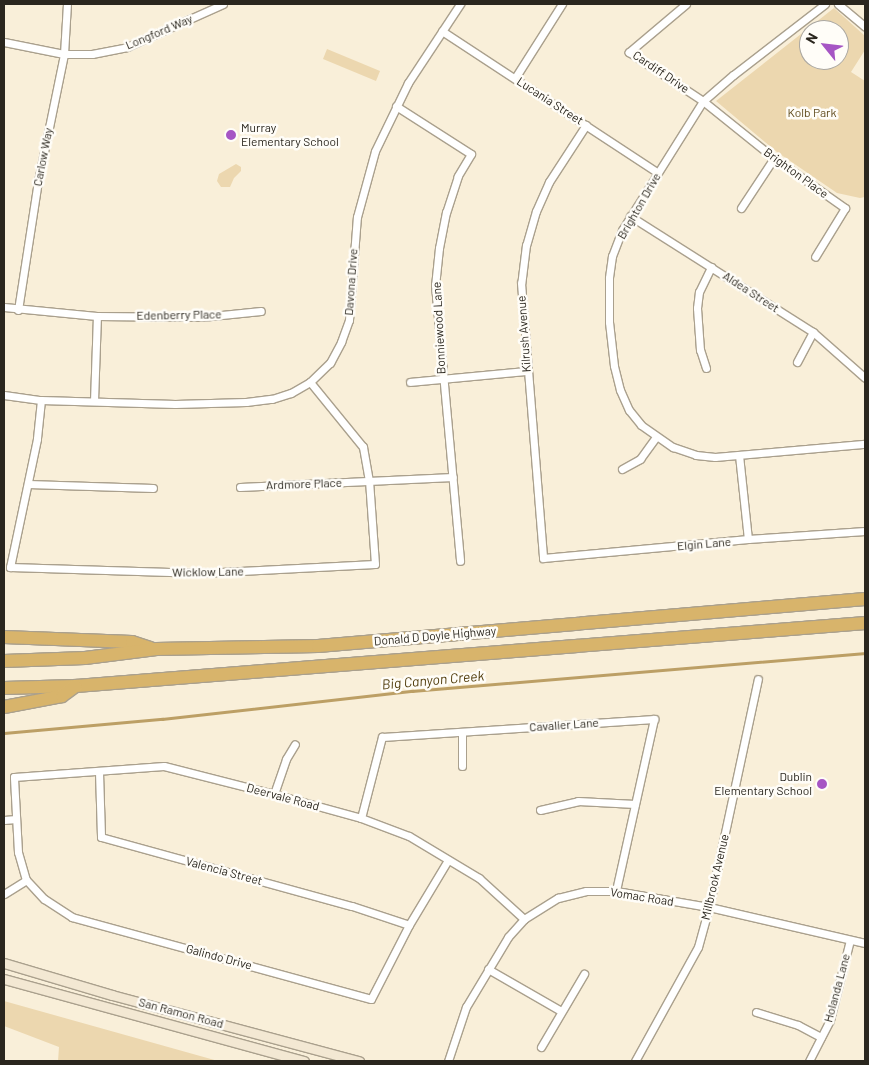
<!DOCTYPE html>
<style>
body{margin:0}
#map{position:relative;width:869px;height:1065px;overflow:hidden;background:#f9efd9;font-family:Barlow,sans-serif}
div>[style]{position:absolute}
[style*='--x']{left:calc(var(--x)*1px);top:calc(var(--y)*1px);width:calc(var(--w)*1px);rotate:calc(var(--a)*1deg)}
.green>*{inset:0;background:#ecd7af}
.stream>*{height:2.5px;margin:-1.25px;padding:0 1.25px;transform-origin:1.25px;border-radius:1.25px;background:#bc9f65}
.roads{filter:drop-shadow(1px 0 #aaa08d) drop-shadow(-1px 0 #aaa08d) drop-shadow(0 1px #aaa08d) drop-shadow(0 -1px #aaa08d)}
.minor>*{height:7px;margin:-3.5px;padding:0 3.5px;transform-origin:3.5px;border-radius:3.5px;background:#fff}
.secondary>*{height:9px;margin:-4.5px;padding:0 4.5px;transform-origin:4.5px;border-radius:4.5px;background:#f3e8d3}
.motorway>*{height:12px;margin:-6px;padding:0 6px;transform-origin:6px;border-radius:6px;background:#d8b46b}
.dots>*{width:14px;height:14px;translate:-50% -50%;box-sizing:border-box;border:2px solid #fffdf8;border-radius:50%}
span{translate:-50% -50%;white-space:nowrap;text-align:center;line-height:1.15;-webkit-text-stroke:5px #fffdf8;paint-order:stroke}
.street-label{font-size:12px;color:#2a261e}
.park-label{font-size:12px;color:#614c1e}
.poi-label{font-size:12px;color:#2a261e}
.left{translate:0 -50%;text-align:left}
.right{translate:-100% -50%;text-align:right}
.water-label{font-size:14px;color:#513c0c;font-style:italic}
.frame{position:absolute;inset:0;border:5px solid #2a261e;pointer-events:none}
.north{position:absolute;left:799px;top:20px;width:50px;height:50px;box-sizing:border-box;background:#fffdf8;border:1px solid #aaa7a1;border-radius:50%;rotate:299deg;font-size:14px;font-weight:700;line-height:20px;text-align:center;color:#2a261e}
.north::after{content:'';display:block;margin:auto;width:18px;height:22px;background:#a655c4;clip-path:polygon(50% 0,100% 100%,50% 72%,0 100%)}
</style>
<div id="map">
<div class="green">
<div style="clip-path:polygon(evenodd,834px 8px,865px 36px,865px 50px,851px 72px,865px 81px,865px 197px,860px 198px,837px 193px,777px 152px,716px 101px,834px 8px,809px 30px,839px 30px,839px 60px,809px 60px,809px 30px)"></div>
<div style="clip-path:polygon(327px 49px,380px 71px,376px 81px,323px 59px)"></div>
<div style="clip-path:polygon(236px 164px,241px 167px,241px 171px,234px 178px,230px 187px,221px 187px,217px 181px,219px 174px)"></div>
<div style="clip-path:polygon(4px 1001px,218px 1061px,58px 1061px,59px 1047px,4px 1026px)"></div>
</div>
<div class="stream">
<div style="--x:4;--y:733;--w:159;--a:-5.1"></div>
<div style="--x:162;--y:719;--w:252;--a:-6.4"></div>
<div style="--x:412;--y:691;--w:455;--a:-4.8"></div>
</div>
<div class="roads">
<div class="minor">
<div style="--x:686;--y:4;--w:75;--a:139.9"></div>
<div style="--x:629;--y:52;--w:89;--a:33.5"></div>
<div style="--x:703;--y:101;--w:91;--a:38.8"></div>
<div style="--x:774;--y:158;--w:87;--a:35.2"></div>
<div style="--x:845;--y:208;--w:57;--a:121.5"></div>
<div style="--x:825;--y:4;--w:116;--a:142.3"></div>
<div style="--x:733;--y:75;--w:40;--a:139"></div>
<div style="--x:703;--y:101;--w:152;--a:122.1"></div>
<div style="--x:622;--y:230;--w:28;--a:111"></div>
<div style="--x:612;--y:256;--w:22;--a:98"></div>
<div style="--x:609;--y:278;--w:44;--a:90"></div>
<div style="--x:609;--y:322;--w:44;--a:83.5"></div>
<div style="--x:614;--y:366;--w:25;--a:76"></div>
<div style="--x:620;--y:390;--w:22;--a:66"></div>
<div style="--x:629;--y:410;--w:19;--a:51"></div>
<div style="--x:641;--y:425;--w:39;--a:35"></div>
<div style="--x:673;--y:447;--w:24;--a:19"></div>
<div style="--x:696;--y:455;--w:19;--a:6"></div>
<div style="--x:715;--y:457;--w:151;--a:-5"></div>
<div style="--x:838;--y:4;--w:35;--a:40"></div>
<div style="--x:442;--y:31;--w:258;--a:33.3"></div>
<div style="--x:4;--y:42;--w:61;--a:11.3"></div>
<div style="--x:64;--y:54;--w:28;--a:0"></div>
<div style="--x:92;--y:54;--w:36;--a:-11"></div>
<div style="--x:127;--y:47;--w:105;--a:-24.1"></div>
<div style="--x:515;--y:78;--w:88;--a:-57.6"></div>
<div style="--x:396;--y:106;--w:89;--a:32.6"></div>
<div style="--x:471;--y:154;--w:26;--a:121"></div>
<div style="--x:458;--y:176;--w:38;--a:108"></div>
<div style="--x:446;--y:212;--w:37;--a:101"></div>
<div style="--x:439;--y:248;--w:37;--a:96"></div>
<div style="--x:435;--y:285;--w:277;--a:84.8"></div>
<div style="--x:586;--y:125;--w:68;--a:123"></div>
<div style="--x:549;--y:182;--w:32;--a:114"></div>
<div style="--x:536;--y:211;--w:35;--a:106"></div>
<div style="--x:526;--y:245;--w:38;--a:97"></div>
<div style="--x:521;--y:283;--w:276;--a:85.4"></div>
<div style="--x:543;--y:558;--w:206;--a:-5.3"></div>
<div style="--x:748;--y:539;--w:117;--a:-3.9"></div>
<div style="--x:741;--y:208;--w:60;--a:-56.6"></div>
<div style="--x:630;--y:216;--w:217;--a:32.4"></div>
<div style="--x:813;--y:332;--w:69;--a:41.5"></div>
<div style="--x:4;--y:307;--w:93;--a:5.5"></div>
<div style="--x:97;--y:316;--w:105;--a:0.5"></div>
<div style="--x:202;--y:317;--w:59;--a:-5.8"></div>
<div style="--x:18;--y:310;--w:131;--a:-81.2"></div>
<div style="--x:38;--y:181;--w:130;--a:-78.4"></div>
<div style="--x:64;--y:54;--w:50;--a:-86.6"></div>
<div style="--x:797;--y:362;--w:34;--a:-62"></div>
<div style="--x:706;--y:368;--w:19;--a:-108"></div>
<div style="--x:700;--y:350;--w:42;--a:-94.1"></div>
<div style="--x:697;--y:308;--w:16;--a:-83"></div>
<div style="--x:699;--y:292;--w:28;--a:-64"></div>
<div style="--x:410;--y:382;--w:118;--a:-5.4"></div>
<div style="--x:4;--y:395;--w:37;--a:8"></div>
<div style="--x:41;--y:400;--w:134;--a:1.7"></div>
<div style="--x:175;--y:404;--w:71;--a:-1.6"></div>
<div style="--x:246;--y:402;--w:26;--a:-7"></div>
<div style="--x:272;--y:399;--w:20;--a:-18"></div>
<div style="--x:291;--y:393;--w:22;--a:-30"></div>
<div style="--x:310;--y:382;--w:28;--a:-44"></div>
<div style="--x:330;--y:363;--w:24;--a:-62"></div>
<div style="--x:341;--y:342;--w:23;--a:-70"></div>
<div style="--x:349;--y:320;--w:103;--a:-85.6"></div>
<div style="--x:357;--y:217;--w:68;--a:-74.7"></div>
<div style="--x:375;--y:151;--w:76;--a:-64.1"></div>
<div style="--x:408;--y:83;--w:95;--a:-56.6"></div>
<div style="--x:41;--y:400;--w:39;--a:96"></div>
<div style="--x:37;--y:439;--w:131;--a:101.9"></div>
<div style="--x:10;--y:567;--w:192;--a:1.8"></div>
<div style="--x:202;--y:573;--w:173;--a:-3"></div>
<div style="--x:375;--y:564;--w:83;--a:-94.1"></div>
<div style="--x:369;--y:481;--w:35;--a:-100"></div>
<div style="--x:363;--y:447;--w:84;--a:-129.2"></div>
<div style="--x:94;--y:401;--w:85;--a:-88"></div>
<div style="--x:739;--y:455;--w:84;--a:83.9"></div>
<div style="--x:622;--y:469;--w:21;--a:-29"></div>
<div style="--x:640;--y:459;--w:27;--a:-54"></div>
<div style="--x:28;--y:484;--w:125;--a:1.8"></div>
<div style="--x:240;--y:487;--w:213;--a:-2.7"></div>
<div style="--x:462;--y:766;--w:34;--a:-90"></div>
<div style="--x:99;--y:772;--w:65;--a:88.2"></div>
<div style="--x:101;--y:837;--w:260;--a:15.4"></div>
<div style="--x:352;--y:906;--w:60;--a:18.4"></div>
<div style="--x:274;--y:794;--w:37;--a:-71"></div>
<div style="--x:286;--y:759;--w:17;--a:-59"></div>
<div style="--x:540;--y:810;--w:39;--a:-13"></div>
<div style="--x:578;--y:801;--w:57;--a:3"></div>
<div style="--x:361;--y:818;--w:84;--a:-75.5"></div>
<div style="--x:382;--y:737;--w:273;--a:-3.8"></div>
<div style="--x:654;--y:719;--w:176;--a:102.5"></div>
<div style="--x:4;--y:820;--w:12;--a:-5"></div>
<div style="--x:448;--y:860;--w:76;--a:121"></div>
<div style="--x:409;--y:925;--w:83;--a:117.2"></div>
<div style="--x:371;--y:999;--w:310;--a:-164.7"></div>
<div style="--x:72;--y:917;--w:33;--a:-147"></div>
<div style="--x:44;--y:899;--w:26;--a:-133"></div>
<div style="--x:26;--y:880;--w:29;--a:-106"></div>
<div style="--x:18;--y:852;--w:75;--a:-93.1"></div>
<div style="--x:14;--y:777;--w:150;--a:-4.2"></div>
<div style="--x:164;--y:766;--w:114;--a:14.3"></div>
<div style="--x:274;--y:794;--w:90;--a:15.4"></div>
<div style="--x:361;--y:818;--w:51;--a:20.6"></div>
<div style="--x:409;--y:836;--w:82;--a:31"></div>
<div style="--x:479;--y:878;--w:61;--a:42.3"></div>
<div style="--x:4;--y:894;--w:26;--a:-32"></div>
<div style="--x:488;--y:969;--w:84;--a:29.9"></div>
<div style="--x:756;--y:1012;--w:44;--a:17.2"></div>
<div style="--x:798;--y:1025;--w:26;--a:28"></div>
<div style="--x:541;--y:1047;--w:85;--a:-59.5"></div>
<div style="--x:448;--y:1061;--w:57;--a:-71.6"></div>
<div style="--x:466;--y:1007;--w:82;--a:-59"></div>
<div style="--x:508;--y:937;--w:24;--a:-48"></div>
<div style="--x:524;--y:919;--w:40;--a:-32"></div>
<div style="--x:558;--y:898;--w:29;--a:-14"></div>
<div style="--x:586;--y:891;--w:30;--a:0"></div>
<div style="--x:616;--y:891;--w:94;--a:9.8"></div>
<div style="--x:709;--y:907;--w:160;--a:13"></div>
<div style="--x:635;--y:1061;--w:130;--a:-61.1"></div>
<div style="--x:698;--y:947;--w:41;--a:-74.6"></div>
<div style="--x:709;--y:907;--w:233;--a:-77.9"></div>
<div style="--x:809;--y:1061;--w:46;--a:-62.9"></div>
<div style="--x:830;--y:1020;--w:82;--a:-76"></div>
</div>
<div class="secondary">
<div style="--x:4;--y:963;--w:113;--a:16.5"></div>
<div style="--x:112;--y:995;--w:256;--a:15"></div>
<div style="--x:4;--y:979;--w:311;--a:15.3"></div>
</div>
<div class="motorway">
<div style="--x:4;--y:637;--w:128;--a:2.2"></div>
<div style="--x:132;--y:642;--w:20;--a:18"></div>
<div style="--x:4;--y:661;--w:81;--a:-2.1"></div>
<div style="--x:85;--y:658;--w:72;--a:-7.2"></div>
<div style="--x:156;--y:649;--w:162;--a:-1.1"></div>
<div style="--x:318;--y:646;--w:549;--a:-4.91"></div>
<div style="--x:4;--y:688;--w:72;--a:-1.6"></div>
<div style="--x:76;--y:686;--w:792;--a:-4.57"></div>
<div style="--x:4;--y:707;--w:59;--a:-10.7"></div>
<div style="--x:62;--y:696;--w:17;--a:-36"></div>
</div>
</div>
<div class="dots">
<div style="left:231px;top:135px;background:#a655c4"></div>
<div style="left:822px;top:784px;background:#a655c4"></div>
</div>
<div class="street-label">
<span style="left:159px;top:32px;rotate:-23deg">Longford Way</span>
<span style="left:661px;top:72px;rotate:34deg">Cardiff Drive</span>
<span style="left:550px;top:101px;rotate:33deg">Lucania Street</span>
<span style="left:43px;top:157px;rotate:-79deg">Carlow Way</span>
<span style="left:796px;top:173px;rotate:36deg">Brighton Place</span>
<span style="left:639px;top:206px;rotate:-60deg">Brighton Drive</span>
<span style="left:351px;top:282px;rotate:-86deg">Davona Drive</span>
<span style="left:751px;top:292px;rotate:33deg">Aldea Street</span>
<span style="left:179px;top:315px;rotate:-1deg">Edenberry Place</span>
<span style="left:439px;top:328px;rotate:-93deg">Bonniewood Lane</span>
<span style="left:524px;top:334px;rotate:-94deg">Kilrush Avenue</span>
<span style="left:304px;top:484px;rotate:-2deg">Ardmore Place</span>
<span style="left:704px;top:544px;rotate:-5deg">Elgin Lane</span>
<span style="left:208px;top:572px;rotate:-1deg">Wicklow Lane</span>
<span style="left:435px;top:636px;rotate:-5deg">Donald D Doyle Highway</span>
<span style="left:564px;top:725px;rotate:-4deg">Cavalier Lane</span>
<span style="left:283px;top:797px;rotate:15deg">Deervale Road</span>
<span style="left:224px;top:871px;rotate:15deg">Valencia Street</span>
<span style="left:715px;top:877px;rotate:-77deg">Millbrook Avenue</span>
<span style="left:642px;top:897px;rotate:9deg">Vomac Road</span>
<span style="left:219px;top:957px;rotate:15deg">Galindo Drive</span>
<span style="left:837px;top:988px;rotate:-75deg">Holanda Lane</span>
<span style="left:181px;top:1013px;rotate:15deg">San Ramon Road</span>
</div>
<div class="park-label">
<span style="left:812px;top:113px">Kolb Park</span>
</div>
<div class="poi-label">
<span class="left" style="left:241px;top:135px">Murray<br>Elementary School</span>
<span class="right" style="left:812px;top:784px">Dublin<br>Elementary School</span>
</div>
<div class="water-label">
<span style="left:433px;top:680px;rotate:-5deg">Big Canyon Creek</span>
</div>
<div class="frame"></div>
<div class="north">N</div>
</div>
